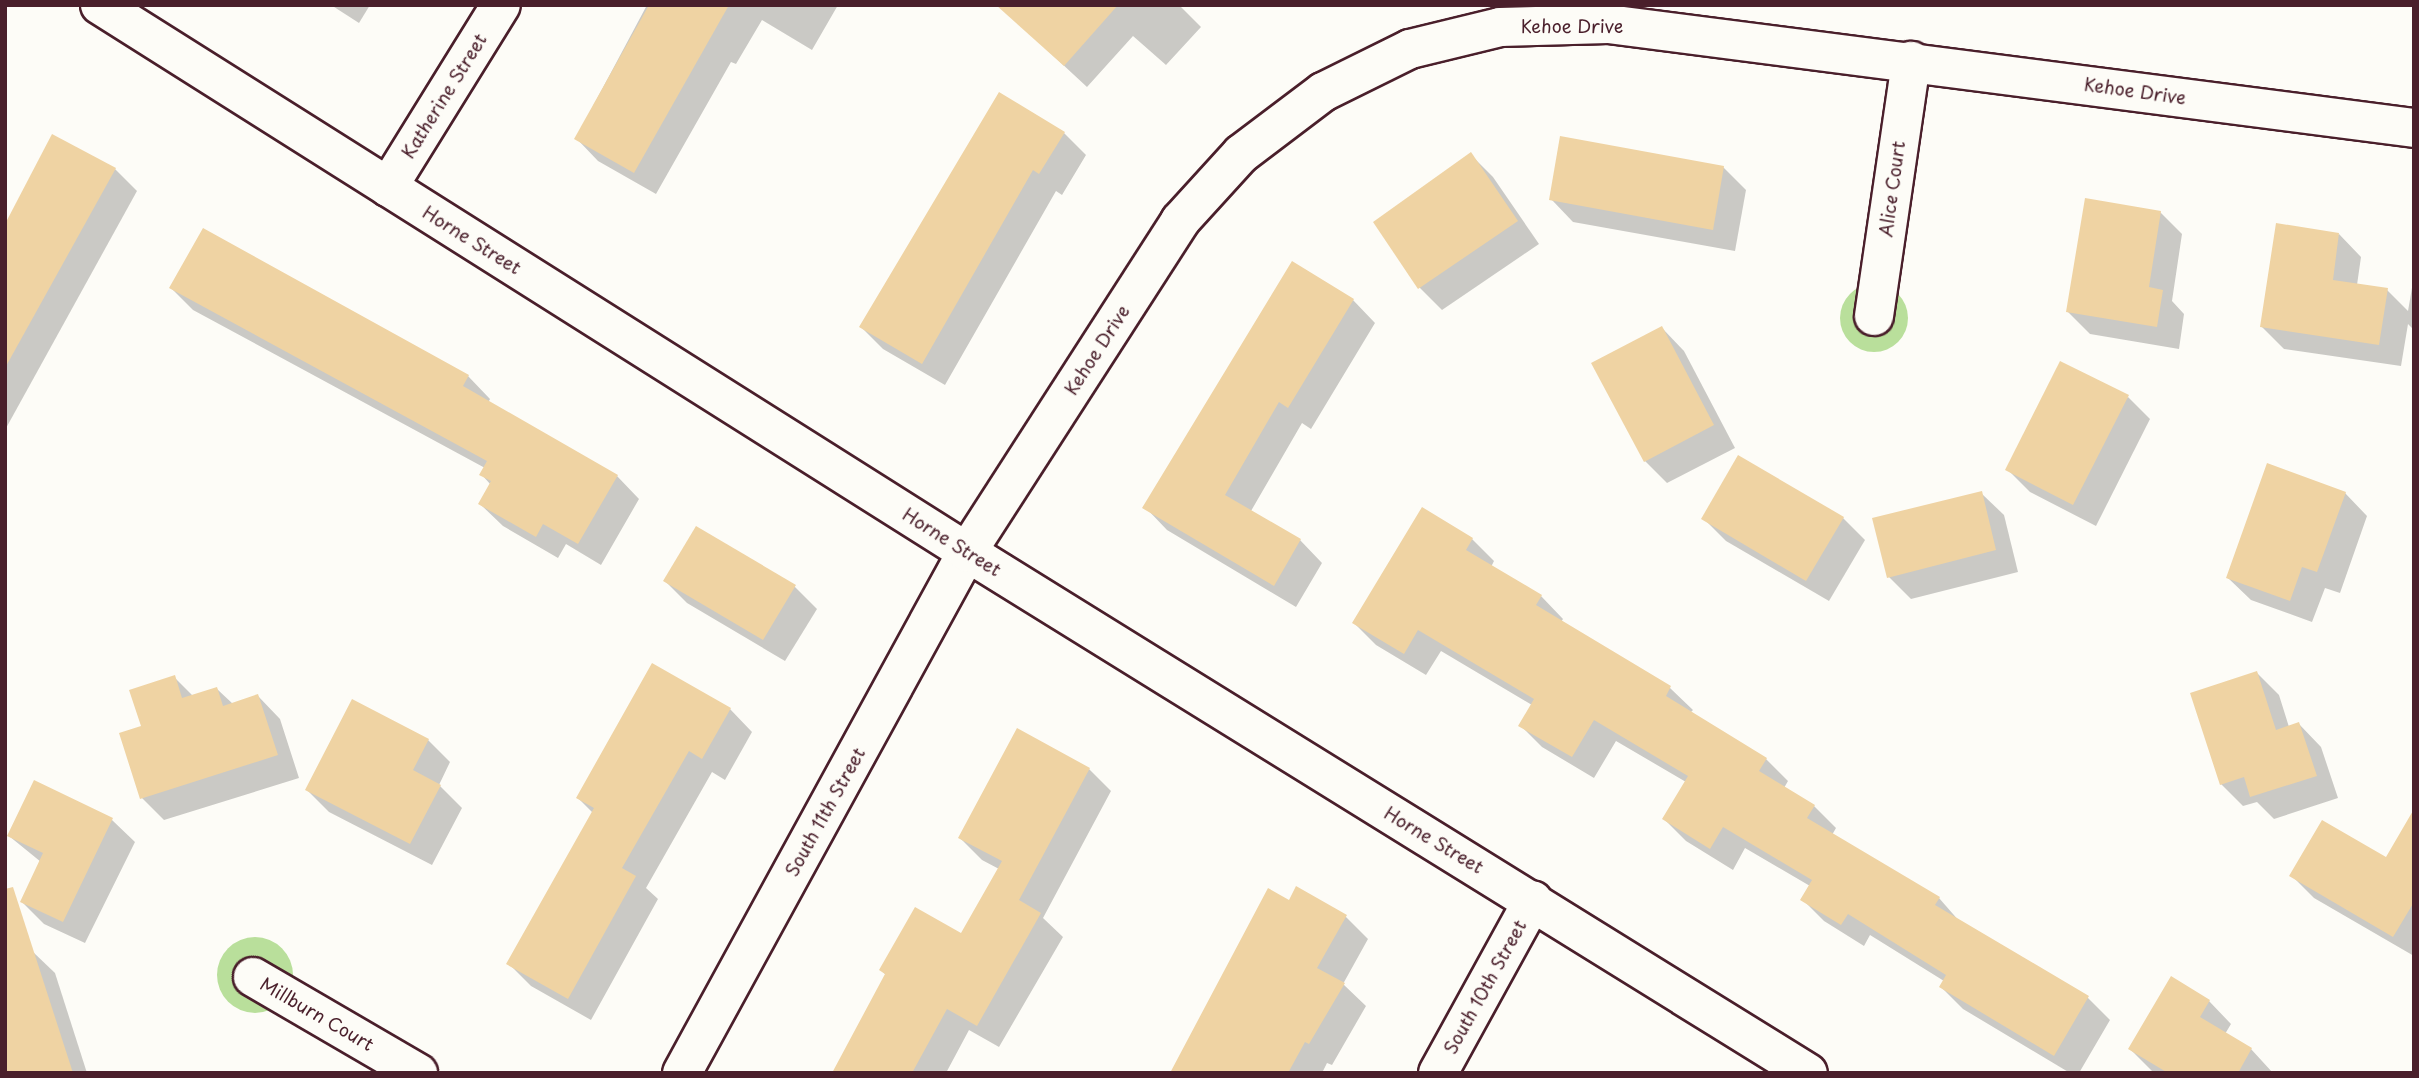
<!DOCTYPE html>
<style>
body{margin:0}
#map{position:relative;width:2419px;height:1078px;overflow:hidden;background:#fdfcf7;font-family:"Playpen Sans",sans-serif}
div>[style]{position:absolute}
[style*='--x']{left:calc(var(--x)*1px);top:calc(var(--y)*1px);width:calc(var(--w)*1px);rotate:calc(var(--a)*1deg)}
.green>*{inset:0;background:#b9df9b}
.round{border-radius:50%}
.shadow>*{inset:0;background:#0003}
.building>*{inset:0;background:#efd3a3}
.roads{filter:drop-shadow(2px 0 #4a1f2b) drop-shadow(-2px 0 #4a1f2b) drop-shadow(0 2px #4a1f2b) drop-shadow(0 -2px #4a1f2b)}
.minor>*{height:38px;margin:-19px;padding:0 19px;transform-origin:19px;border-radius:19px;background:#fdfcf7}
span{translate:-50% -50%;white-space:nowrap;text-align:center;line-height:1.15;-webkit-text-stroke:5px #fdfcf7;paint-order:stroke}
.street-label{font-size:18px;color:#4a1f2b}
.frame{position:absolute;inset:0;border:7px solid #4a1f2b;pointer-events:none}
</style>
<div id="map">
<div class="green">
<div class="round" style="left:1840px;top:284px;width:68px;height:68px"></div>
<div class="round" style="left:217px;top:937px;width:76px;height:76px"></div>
</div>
<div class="shadow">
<div style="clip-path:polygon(331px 5px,370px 5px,359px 23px)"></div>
<div style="clip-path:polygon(647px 5px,838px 5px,812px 50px,762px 20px,736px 64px,731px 62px,656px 194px,598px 161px,576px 138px)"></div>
<div style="clip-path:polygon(1012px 5px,1179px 5px,1201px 27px,1166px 65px,1133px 36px,1087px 87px,1006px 12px)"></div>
<div style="clip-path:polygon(1064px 133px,1086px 155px,1062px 195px,1056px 191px,945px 385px,883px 349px,861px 327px)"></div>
<div style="clip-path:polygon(1470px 154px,1493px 177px,1539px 244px,1442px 310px,1419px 287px)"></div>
<div style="clip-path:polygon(1723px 167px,1746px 190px,1735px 251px,1573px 222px,1551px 199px)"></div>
<div style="clip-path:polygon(115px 169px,137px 191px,5px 430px,5px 228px)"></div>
<div style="clip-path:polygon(2160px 212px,2182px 234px,2172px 301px,2184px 314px,2179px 349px,2090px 334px,2068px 312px)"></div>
<div style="clip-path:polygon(2339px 234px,2361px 257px,2357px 285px,2387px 290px,2408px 311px,2414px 276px,2414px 330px,2408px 324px,2401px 366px,2284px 349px,2262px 327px)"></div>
<div style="clip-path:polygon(1293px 264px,1353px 300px,1375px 323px,1311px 429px,1302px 423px,1251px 511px,1300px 540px,1322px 563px,1296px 607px,1167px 530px,1145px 507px)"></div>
<div style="clip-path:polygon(171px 288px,468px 376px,490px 399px,488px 403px,617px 476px,639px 499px,601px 565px,566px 544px,558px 558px,503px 526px,480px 504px,491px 485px,481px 474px,485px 468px,193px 310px)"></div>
<div style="clip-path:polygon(1662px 328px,1684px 351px,1735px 448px,1667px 483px,1645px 461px)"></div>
<div style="clip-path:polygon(2128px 397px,2150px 419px,2096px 526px,2030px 492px,2007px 469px)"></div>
<div style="clip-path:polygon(1981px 493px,2004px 515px,2018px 572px,1911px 599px,1889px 577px)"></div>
<div style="clip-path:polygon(2345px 493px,2367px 516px,2340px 593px,2325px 588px,2312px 622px,2251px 600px,2228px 578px)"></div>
<div style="clip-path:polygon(1703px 518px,1843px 518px,1865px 540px,1829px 601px,1726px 541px)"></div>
<div style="clip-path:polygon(1472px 539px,1494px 561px,1491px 567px,1541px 596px,1563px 619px,1561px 622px,1670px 688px,1693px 710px,1690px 713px,1766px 759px,1788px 781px,1784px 788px,1814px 806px,1836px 828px,1832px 835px,1939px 898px,1960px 922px,2088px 998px,2110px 1020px,2079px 1073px,2070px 1073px,1963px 1009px,1941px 987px,1944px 981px,1870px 935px,1864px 946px,1824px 921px,1802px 899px,1810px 886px,1745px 848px,1733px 870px,1686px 841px,1664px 819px,1686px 782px,1616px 741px,1594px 778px,1542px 747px,1520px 725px,1532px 705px,1441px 651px,1426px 675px,1376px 645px,1354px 623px)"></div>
<div style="clip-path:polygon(665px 581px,794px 586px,817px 609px,785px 661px,687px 603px)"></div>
<div style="clip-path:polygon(653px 666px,730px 709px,752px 732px,725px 780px,712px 772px,646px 888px,658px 899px,591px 1020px,531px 986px,509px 964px,593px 813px,578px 798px)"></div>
<div style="clip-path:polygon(2257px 673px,2279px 695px,2289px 727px,2299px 724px,2321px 747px,2338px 798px,2274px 819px,2257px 802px,2243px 806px,2221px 784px)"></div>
<div style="clip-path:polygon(174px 677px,193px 696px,217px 689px,233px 704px,258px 696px,280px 719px,299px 778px,164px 820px,142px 798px,143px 727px)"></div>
<div style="clip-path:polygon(428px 740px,450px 762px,439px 785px,462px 808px,432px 865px,329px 812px,307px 790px)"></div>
<div style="clip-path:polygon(1089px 769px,1111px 791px,1043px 918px,1063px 937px,999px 1047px,969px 1030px,946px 1073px,834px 1073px,887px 976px,881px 970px,961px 935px,999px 869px,982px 860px,960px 838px)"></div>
<div style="clip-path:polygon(35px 782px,112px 820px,135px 842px,85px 943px,44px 924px,22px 902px,41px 862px,9px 836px)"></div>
<div style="clip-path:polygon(2414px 824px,2414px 956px,2314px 898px,2292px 876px,2387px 859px)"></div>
<div style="clip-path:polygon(1289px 902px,1346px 917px,1368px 939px,1343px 984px,1366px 1006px,1332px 1065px,1327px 1063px,1322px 1073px,1172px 1073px)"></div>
<div style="clip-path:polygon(32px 951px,55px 973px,87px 1073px,5px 1073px)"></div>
<div style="clip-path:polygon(2171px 979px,2209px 1001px,2231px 1024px,2225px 1034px,2251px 1049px,2273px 1073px,2152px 1071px,2130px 1049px)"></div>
</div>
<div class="building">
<div style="clip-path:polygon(649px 5px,729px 5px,634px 173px,574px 139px)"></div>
<div style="clip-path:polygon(996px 5px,1118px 5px,1064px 66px)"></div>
<div style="clip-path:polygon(999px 92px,1065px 132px,1039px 174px,1033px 170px,922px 364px,859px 327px)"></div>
<div style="clip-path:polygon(52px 134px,116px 168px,5px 368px,5px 224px)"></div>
<div style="clip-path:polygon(1560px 136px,1724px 166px,1713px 230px,1549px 200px)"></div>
<div style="clip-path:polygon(1471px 152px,1518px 221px,1418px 289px,1373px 222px)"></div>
<div style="clip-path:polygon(2085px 198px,2161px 211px,2149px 287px,2163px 290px,2157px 327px,2066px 312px)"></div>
<div style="clip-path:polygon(2276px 223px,2339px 233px,2333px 280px,2388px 288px,2379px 345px,2260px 327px)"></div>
<div style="clip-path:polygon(203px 228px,469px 375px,463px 386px,618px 475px,578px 544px,543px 524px,536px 537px,478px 504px,491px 481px,479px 475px,487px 461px,169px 288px)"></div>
<div style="clip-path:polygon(1292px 261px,1354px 299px,1288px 408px,1279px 402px,1225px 495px,1301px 539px,1274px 586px,1142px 508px)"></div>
<div style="clip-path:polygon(1662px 326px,1714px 425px,1644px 462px,1591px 363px)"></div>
<div style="clip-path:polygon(2060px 361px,2129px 395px,2073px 505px,2005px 470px)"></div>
<div style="clip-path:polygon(1738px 455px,1844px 517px,1806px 581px,1701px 519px)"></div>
<div style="clip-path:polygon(2267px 463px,2346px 492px,2317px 572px,2302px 567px,2290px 601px,2226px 578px)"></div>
<div style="clip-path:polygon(1982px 491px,1996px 550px,1887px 578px,1872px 518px)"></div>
<div style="clip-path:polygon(1422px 507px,1473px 538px,1466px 550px,1542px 595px,1536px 605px,1671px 686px,1666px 696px,1767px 758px,1759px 771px,1815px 805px,1807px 818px,1940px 897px,1935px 905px,2089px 996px,2054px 1056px,1939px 987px,1946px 975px,1848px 914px,1841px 925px,1800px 900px,1812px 880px,1723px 827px,1710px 849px,1662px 819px,1688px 776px,1594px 720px,1572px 757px,1518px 726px,1534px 699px,1418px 630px,1404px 654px,1352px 623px)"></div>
<div style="clip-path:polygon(696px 526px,796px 585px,763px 640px,663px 581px)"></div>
<div style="clip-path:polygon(652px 663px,731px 708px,702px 759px,689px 751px,622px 868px,636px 876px,568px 999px,506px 964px,594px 808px,576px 798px)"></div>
<div style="clip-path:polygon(2257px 671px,2276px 730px,2299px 722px,2317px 776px,2250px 797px,2244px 777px,2220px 785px,2190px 693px)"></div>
<div style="clip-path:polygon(175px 675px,182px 698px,217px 687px,223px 706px,258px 694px,278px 755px,140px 799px,119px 733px,141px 726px,129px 690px)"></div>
<div style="clip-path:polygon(352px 699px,429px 739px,413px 770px,441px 785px,410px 844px,305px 790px)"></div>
<div style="clip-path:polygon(1017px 728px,1090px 768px,1019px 900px,1041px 913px,977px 1026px,947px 1009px,912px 1073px,832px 1073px,885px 974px,879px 970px,915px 907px,961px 933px,1002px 861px,958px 838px)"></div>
<div style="clip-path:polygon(34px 780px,113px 818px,63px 922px,20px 902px,43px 853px,7px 836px)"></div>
<div style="clip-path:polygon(2414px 809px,2414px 902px,2393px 937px,2289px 876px,2322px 820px,2386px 857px)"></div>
<div style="clip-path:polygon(1296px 886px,1347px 915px,1317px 968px,1345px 983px,1309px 1044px,1305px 1042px,1288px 1073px,1170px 1073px,1268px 888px,1289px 900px)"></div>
<div style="clip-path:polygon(13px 887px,73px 1073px,5px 1073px,5px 889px)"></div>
<div style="clip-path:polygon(2171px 976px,2210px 1000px,2200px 1017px,2252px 1048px,2238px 1073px,2168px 1073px,2128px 1049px)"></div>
</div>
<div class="roads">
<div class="minor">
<div style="--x:100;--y:5;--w:1025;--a:32.25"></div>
<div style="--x:967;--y:552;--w:989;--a:31.78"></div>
<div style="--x:388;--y:187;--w:214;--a:-58.2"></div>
<div style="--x:1874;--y:316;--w:258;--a:-81.7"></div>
<div style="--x:253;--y:977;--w:191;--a:30.2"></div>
<div style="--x:682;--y:1073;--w:594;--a:-61.32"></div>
<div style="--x:967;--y:552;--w:394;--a:-57.2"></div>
<div style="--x:1180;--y:221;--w:91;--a:-47.7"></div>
<div style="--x:1241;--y:154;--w:103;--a:-37.1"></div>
<div style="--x:1323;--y:92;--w:97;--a:-26.3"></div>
<div style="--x:1410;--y:49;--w:93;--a:-13.7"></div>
<div style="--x:1500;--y:27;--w:108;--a:-1.6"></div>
<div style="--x:1608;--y:24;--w:813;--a:7.35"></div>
<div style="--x:1438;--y:1073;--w:197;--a:-61.2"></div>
</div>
</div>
<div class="street-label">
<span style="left:1572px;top:26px">Kehoe Drive</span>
<span style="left:2135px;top:91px;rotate:8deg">Kehoe Drive</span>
<span style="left:444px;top:96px;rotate:-58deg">Katherine Street</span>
<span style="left:1892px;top:189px;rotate:-82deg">Alice Court</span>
<span style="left:472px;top:240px;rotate:32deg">Horne Street</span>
<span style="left:1097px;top:350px;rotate:-57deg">Kehoe Drive</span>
<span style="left:952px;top:542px;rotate:32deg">Horne Street</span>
<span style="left:825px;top:812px;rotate:-61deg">South 11th Street</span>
<span style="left:1434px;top:840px;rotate:31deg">Horne Street</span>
<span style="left:1485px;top:987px;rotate:-61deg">South 10th Street</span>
<span style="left:317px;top:1014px;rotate:30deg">Millburn Court</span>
</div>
<div class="frame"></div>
</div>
